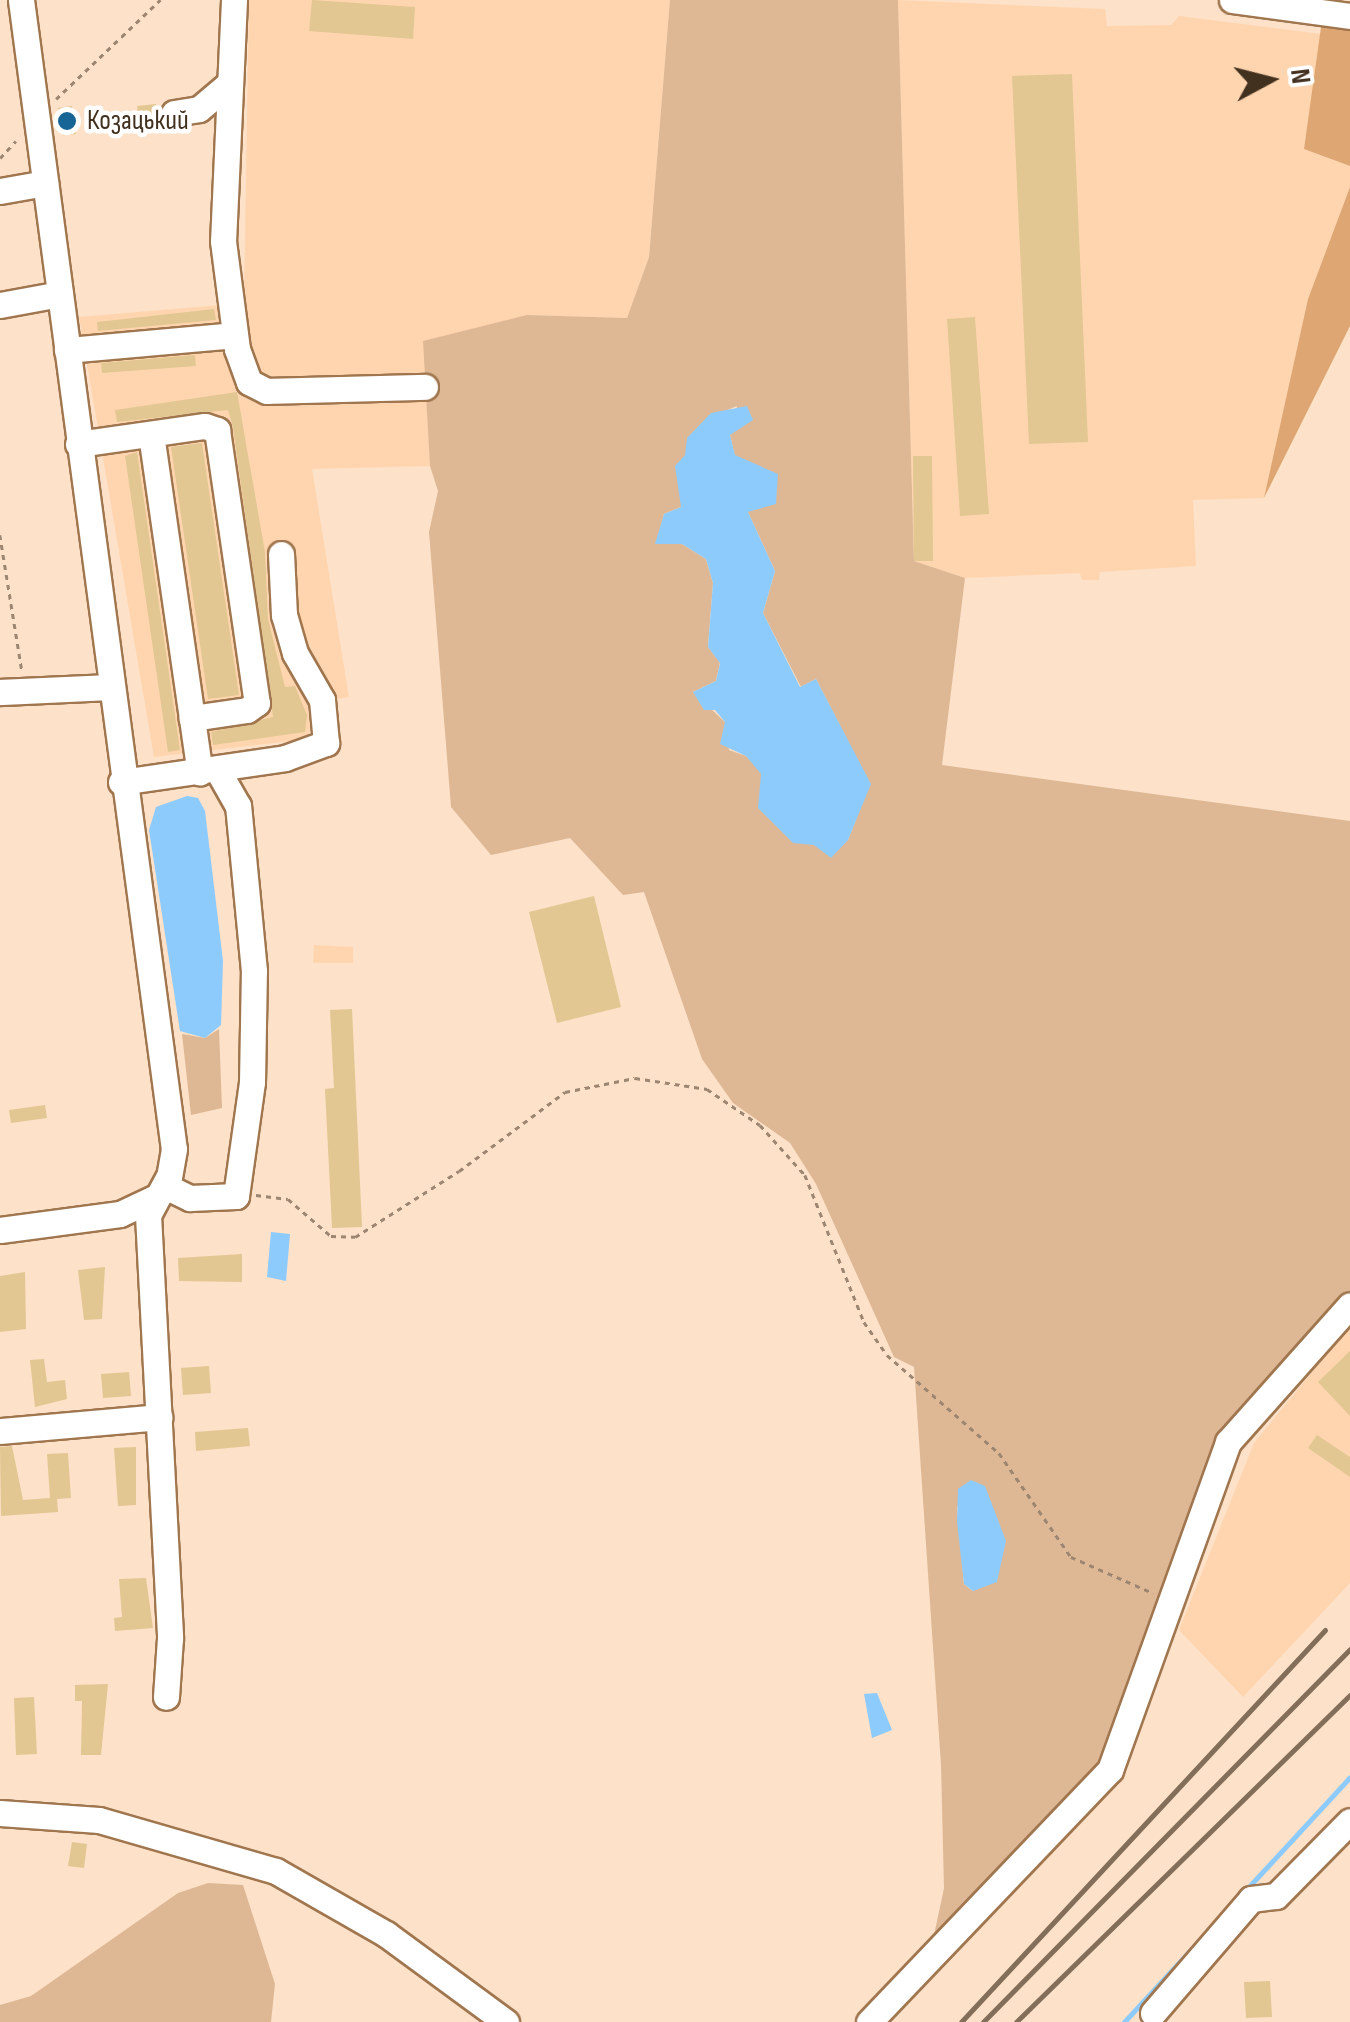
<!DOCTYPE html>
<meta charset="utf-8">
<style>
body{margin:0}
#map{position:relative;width:1350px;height:2022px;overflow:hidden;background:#fde1c8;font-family:"Sofia Sans Condensed",sans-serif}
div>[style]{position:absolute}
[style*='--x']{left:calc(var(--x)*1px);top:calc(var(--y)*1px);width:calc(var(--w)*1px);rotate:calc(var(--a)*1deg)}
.built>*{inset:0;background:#ffd5af}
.green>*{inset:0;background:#deb895}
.forest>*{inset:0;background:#dea672}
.water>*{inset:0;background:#8ecbfd}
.stream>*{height:5px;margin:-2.5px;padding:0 2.5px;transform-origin:2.5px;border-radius:2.5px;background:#8ecbfd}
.building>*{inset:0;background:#e2c792}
.path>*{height:2.5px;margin-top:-1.25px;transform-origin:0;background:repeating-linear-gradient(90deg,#9d8671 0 5px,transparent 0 10px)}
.roads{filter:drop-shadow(2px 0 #a0764f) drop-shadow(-2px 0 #a0764f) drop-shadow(0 2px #a0764f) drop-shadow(0 -2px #a0764f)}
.minor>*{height:25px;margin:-12.5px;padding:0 12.5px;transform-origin:12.5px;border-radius:12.5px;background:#fff}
.rail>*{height:5px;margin:-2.5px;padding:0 2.5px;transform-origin:2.5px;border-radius:2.5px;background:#836e5a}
.dots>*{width:28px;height:28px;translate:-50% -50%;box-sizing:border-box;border:5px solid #fff;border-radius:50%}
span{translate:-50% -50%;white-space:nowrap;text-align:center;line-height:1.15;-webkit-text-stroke:9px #fff;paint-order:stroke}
.poi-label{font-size:28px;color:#433120}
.left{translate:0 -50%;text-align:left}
.north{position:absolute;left:1220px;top:30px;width:100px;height:100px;-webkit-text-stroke:8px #fff;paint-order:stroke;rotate:83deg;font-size:28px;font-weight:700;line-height:40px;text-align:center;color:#433120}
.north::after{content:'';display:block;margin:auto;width:35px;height:45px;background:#433120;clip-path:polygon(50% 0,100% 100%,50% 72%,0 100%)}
</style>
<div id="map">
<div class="built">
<div style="clip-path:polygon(249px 0,670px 0,649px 257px,627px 318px,527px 315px,425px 355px,430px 466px,312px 469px,349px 697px,314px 703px,308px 739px,154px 757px,79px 317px,244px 303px)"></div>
<div style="clip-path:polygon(898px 0,1105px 9px,1107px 26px,1171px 25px,1179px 16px,1322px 34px,1304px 149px,1350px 166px,1350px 187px,1308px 299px,1264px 498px,1193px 500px,1196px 566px,1100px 572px,1099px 580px,1082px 580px,1080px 573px,965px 578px,914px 561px)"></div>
<div style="clip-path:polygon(314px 945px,353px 947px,353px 963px,313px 963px)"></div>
<div style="clip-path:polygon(1350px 1326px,1350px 1583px,1243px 1697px,1179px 1630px,1254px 1443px)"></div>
</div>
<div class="green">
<div style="clip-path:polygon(evenodd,670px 0,898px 0,914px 561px,965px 578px,942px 765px,1350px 821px,1350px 1297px,1226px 1424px,1110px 1757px,933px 1940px,944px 1888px,941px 1765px,914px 1367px,894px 1357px,816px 1184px,790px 1143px,733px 1103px,702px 1059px,644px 892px,623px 895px,570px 838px,491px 855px,451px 807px,429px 532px,438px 491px,430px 466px,423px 341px,527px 315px,627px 318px,649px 257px,670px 0,737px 406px,730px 435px,748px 512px,775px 571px,763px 613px,801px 687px,816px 679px,870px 784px,848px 840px,746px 756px,729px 750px,725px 722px,693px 692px,716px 681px,720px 662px,708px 647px,713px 583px,706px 559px,682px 544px,656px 544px,664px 514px,681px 507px,723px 412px,737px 406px,670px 0,957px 1507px,991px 1507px,973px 1591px,964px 1584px,957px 1507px)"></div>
<div style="clip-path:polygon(219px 1029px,222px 1108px,191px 1115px,182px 1034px,205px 1038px)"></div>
<div style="clip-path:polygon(208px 1883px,243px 1885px,275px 1984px,271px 2022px,0 2022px,0 2005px,31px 1996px,178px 1893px)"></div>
</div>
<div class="forest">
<div style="clip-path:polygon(1322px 20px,1350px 24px,1350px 166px,1304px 149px)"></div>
<div style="clip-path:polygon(1350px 187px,1350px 326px,1264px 498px,1308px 299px)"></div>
</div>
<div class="water">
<div style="clip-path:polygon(747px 406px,753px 420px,730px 435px,735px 455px,778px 474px,776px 504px,748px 512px,775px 571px,763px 613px,800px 687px,816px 679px,871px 784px,848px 840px,831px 858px,814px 845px,793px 843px,758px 808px,761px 774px,746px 756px,720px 744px,725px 722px,715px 710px,704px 710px,693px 692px,716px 681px,720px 663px,708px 647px,713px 583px,706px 559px,682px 544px,655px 544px,664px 514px,681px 507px,675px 466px,685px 455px,687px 438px,711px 413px)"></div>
<div style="clip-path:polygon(187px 796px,198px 798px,205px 811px,223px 961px,221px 1025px,205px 1038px,180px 1031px,149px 830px,156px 807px)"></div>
<div style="clip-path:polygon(271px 1232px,290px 1234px,286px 1281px,267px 1277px)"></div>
<div style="clip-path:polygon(971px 1480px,985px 1486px,1006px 1541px,997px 1582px,973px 1591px,964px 1584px,957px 1522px,958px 1489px)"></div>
<div style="clip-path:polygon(877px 1693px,892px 1730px,872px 1738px,864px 1694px)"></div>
</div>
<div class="stream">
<div style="--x:1124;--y:2022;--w:333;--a:-47.3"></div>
</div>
<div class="building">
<div style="clip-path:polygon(312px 0,415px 7px,413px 39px,309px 31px)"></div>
<div style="clip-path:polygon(1072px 74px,1088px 442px,1029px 444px,1012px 76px)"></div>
<div style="clip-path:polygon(156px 104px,159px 127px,141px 129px,137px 106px)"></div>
<div style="clip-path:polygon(72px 106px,76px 134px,63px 135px,58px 108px)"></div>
<div style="clip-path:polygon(214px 309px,216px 320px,98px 331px,97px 322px)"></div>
<div style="clip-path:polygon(975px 317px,989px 514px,960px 516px,947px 319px)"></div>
<div style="clip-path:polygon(195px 355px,196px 366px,102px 373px,101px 363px)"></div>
<div style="clip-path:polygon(237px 392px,265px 552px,268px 619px,285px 687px,295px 686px,307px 715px,305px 732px,213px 745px,211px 732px,273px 717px,233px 427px,228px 410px,117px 422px,115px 410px)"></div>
<div style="clip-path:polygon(202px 443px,239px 695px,208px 699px,171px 447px)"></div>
<div style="clip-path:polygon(137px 452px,180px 750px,168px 752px,125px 456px)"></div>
<div style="clip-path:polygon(913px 456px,932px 456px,933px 561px,914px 561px)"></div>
<div style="clip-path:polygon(594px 896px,621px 1007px,557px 1023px,529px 912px)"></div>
<div style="clip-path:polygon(352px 1009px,362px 1227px,332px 1228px,325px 1089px,334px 1088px,330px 1010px)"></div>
<div style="clip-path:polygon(45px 1105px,47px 1118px,11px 1123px,9px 1110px)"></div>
<div style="clip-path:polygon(242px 1254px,242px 1282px,179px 1281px,178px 1258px)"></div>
<div style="clip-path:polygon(105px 1267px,102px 1319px,84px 1320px,78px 1270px)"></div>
<div style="clip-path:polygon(25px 1272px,26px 1329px,0 1332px,0 1276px)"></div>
<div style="clip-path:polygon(1350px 1351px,1350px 1416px,1318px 1382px)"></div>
<div style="clip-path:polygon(44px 1359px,47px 1382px,65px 1380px,67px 1399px,35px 1407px,30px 1360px)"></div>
<div style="clip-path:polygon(209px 1366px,211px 1393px,183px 1395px,181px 1368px)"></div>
<div style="clip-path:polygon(129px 1372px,131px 1396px,103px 1398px,101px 1374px)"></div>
<div style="clip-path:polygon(248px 1428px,250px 1446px,196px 1451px,195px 1432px)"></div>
<div style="clip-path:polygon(1317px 1435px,1350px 1457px,1350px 1477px,1308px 1448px)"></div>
<div style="clip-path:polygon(12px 1446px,23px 1500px,50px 1498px,47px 1454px,68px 1453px,71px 1498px,57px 1499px,58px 1512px,1px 1516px,0 1447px)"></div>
<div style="clip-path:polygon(136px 1447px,136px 1505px,118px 1506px,114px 1448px)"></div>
<div style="clip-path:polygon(146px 1578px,153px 1628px,115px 1631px,114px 1618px,122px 1617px,119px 1579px)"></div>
<div style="clip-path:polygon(108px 1684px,101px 1755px,81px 1755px,82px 1701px,75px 1701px,75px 1685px)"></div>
<div style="clip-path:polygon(34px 1697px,37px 1754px,16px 1755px,14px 1698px)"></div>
<div style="clip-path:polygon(72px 1842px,87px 1844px,84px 1868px,68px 1866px)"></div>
<div style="clip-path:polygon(1270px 1981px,1272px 2017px,1246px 2018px,1244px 1982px)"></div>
</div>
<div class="path">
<div style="--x:56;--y:99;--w:144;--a:-43.6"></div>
<div style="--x:0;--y:158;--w:23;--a:-47"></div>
<div style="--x:0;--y:535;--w:138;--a:80.8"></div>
<div style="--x:256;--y:1195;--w:32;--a:7"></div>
<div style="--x:288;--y:1199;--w:57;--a:40.7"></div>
<div style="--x:331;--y:1236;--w:24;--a:2"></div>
<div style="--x:355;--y:1237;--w:123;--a:-32.4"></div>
<div style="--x:459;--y:1171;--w:132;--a:-36.7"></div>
<div style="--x:565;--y:1092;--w:71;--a:-11.3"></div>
<div style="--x:635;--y:1078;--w:73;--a:8.7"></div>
<div style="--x:707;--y:1089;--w:64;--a:34.2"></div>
<div style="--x:760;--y:1125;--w:67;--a:48"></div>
<div style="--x:805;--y:1175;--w:158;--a:68.1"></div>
<div style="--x:864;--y:1322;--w:40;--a:55.1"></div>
<div style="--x:887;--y:1355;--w:149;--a:41.2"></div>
<div style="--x:999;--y:1453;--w:126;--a:55.3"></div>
<div style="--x:1071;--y:1557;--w:90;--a:23.7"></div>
</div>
<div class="roads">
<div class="minor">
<div style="--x:21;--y:0;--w:1159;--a:82.42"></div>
<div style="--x:174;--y:1149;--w:27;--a:100"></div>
<div style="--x:169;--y:1176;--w:44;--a:118.3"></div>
<div style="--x:148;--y:1215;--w:424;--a:87"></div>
<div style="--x:170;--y:1638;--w:59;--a:93.9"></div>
<div style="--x:234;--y:0;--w:241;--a:92.6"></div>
<div style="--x:223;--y:241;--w:109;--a:82.6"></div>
<div style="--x:237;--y:349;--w:35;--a:70"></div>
<div style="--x:249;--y:382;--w:20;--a:27"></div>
<div style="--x:267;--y:391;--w:158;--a:-1.5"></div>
<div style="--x:1232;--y:0;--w:119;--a:7.7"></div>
<div style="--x:174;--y:113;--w:25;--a:-9"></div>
<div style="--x:199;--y:109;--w:39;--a:-40"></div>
<div style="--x:0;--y:191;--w:46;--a:-10.1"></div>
<div style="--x:0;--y:305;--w:61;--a:-10.4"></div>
<div style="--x:67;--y:350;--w:168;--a:-5.1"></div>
<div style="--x:151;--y:434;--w:342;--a:81.8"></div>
<div style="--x:78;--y:444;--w:128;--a:-8.1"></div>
<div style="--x:205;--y:426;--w:13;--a:18"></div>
<div style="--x:217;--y:430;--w:276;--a:81.7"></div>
<div style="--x:257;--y:703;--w:12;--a:145"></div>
<div style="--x:247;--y:710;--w:56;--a:171.7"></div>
<div style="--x:0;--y:692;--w:109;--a:-2.6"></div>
<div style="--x:121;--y:782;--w:166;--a:-8.3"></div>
<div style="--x:285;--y:758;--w:44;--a:-20.1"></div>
<div style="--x:326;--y:743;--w:43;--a:-95.3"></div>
<div style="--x:322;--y:700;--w:54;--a:-119.9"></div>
<div style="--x:295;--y:653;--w:40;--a:-106"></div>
<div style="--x:284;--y:615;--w:61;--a:-92.8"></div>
<div style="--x:165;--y:1186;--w:28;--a:26"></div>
<div style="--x:190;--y:1198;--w:46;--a:-2.5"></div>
<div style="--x:236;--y:1196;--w:115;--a:-82"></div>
<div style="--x:252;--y:1082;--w:111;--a:-89"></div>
<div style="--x:254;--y:971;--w:166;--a:-95.5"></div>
<div style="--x:238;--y:806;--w:43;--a:-119.6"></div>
<div style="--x:0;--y:1230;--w:121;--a:-7.6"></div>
<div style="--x:120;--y:1214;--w:38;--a:-25"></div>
<div style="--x:0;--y:1431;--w:160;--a:-5"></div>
<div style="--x:0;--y:1813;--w:99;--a:4"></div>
<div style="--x:99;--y:1820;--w:184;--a:16.1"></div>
<div style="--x:276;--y:1871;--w:127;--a:29.8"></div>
<div style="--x:386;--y:1934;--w:149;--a:36.3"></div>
<div style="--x:1153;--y:2013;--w:150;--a:-49.3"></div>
<div style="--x:1251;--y:1899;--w:25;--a:-7"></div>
<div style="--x:1276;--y:1896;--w:105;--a:-45.4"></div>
<div style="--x:869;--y:2022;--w:349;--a:-46.3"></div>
<div style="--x:1110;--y:1770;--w:349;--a:-70.2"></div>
<div style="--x:1228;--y:1442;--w:183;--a:-48.3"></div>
</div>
</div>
<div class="rail">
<div style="--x:961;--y:2022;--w:535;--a:-47.12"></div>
<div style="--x:983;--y:2022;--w:523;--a:-45.46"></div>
<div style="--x:1016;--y:2022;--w:467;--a:-44.4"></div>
</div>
<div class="dots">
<div style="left:67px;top:121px;background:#176496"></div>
</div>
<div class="poi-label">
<span class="left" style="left:87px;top:121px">Козацький</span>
</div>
<div class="north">N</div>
</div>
